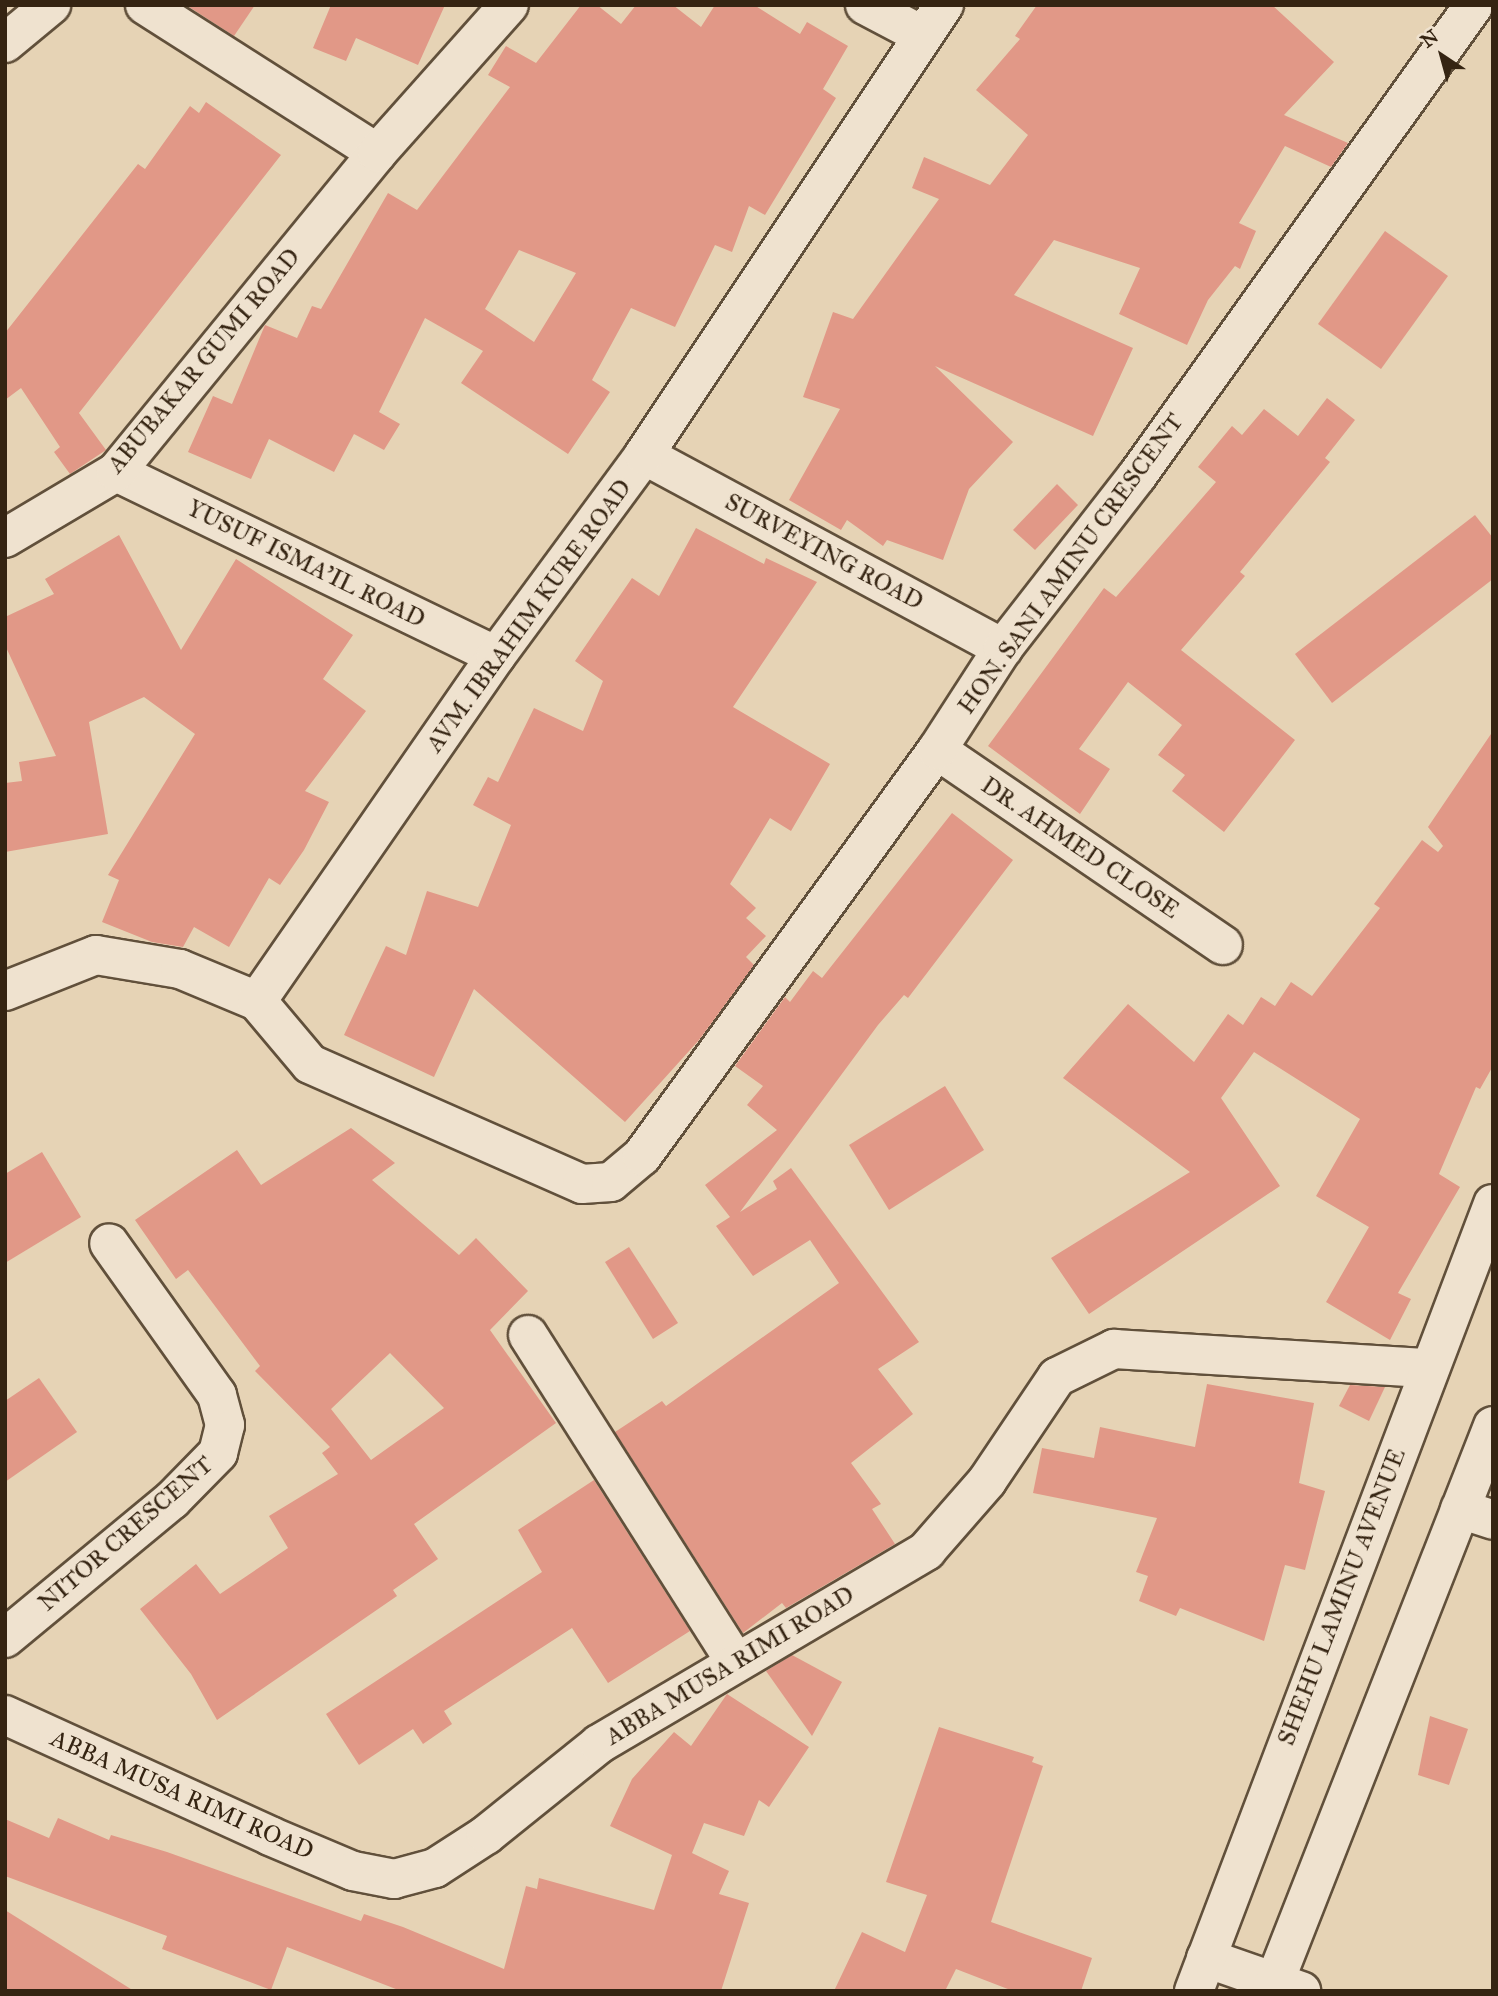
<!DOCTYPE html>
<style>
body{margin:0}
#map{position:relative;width:1498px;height:1996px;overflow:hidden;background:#e6d3b5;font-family:"IM FELL Great Primer",serif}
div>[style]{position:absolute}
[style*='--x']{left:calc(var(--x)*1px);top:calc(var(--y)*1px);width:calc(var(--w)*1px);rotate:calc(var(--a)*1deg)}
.building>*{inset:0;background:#e19887}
.roads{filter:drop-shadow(2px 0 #61503b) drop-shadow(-2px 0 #61503b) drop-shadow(0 2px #61503b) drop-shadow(0 -2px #61503b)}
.minor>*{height:38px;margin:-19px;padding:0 19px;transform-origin:19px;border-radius:19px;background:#efe2cf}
span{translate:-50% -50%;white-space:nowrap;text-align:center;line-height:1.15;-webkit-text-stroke:5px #efe2cf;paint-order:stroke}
.street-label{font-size:24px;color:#352412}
.frame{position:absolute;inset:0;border:7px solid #352412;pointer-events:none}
.north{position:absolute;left:1407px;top:21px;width:70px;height:70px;-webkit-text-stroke:5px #efe2cf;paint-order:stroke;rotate:324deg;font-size:19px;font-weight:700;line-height:28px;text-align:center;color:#352412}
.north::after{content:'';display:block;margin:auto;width:24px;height:32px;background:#352412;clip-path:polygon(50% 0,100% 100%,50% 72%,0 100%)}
</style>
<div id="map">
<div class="building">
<div style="clip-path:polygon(186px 5px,255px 5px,234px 36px)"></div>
<div style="clip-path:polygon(331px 5px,445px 5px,418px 65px,356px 38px,346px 61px,313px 48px)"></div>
<div style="clip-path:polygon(evenodd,581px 5px,597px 5px,621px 24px,636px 5px,673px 5px,701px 27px,715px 5px,754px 5px,800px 34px,807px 22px,848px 46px,823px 89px,836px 98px,765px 215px,749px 206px,732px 252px,715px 245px,675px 327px,631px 308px,592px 380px,610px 392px,568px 454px,461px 383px,483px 351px,425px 318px,379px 412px,400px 424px,384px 450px,354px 434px,334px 472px,269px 439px,251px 479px,188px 452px,213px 396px,232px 404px,265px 325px,297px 338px,312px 306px,321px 309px,388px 193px,417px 210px,510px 87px,488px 75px,506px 46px,536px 63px,581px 5px,519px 250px,576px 273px,534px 342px,485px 309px,519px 250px)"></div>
<div style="clip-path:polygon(1037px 5px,1272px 5px,1334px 62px,1284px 115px,1348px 143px,1331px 167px,1285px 146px,1239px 223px,1256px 231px,1240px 269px,1235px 266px,1208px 300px,1187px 345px,1119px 314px,1140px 268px,1054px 240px,1014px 295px,1133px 348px,1093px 436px,935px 366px,1013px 442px,969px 489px,943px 560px,887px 540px,883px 546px,847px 520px,841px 530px,789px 500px,840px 409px,803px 397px,833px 312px,853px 319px,939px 199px,912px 188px,924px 157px,990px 185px,1028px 135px,976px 90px,1020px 39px,1015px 36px)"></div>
<div style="clip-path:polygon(206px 102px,281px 155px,79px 413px,106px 450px,70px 474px,54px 452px,60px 447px,21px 388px,5px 400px,5px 333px,138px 164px,145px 169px,190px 106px,199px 113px)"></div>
<div style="clip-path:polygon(1385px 231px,1448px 276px,1381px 369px,1318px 324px)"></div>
<div style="clip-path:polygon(1327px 398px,1355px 420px,1325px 458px,1330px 462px,1240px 572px,1245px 576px,1181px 650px,1295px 740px,1224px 832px,1172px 791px,1185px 775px,1158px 755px,1182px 725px,1128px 682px,1079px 749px,1110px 769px,1080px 814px,988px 746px,1104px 588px,1116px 597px,1216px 482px,1198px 467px,1232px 426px,1242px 435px,1264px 409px,1298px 436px)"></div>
<div style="clip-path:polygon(1057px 484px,1078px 505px,1035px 550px,1013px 530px)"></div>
<div style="clip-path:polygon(1475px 515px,1493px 538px,1493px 579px,1332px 703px,1295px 654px)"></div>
<div style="clip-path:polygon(696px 528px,764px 564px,766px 558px,817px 582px,733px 707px,830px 764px,791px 831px,770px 818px,730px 884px,756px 908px,746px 918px,766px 936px,746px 957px,754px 965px,699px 1040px,625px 1122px,474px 989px,434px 1077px,344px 1035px,386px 946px,406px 955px,427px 891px,478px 907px,511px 825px,473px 805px,488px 777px,498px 782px,534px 708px,583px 731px,603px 681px,575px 661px,632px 578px,659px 596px)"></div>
<div style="clip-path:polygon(119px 535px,181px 650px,236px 559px,353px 635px,323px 679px,366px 711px,305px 791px,329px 802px,304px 850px,280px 885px,269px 878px,229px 947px,194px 927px,183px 947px,152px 942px,102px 922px,119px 880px,108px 875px,195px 734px,144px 697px,89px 722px,108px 834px,5px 852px,5px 783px,22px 781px,19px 762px,56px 756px,5px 645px,5px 617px,54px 594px,45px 579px)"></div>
<div style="clip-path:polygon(1493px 731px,1493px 1066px,1480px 1089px,1476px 1087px,1439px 1174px,1460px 1187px,1398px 1293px,1411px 1299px,1390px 1340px,1326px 1302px,1369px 1227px,1316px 1196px,1360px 1119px,1254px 1052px,1221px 1098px,1280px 1186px,1089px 1314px,1051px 1258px,1190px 1172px,1063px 1078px,1128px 1004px,1194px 1062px,1228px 1014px,1243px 1025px,1261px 997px,1275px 1006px,1291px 982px,1312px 996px,1380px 908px,1374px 904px,1422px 840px,1438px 852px,1443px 846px,1428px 827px)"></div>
<div style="clip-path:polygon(952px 813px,1013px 860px,908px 998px,904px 995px,878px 1025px,740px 1212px,777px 1189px,773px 1181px,791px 1168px,919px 1342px,878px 1369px,913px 1414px,851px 1463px,881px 1504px,872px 1509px,895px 1544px,786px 1608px,782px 1603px,743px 1633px,615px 1432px,662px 1401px,666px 1406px,839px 1283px,810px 1240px,753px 1276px,716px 1226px,730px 1217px,705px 1185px,777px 1130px,747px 1105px,763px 1086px,735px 1066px,785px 997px,790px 1002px,813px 971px,822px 978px)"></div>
<div style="clip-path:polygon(945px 1086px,984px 1150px,889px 1210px,849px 1145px)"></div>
<div style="clip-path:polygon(evenodd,351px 1128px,395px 1163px,372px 1180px,459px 1255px,476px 1238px,528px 1291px,490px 1330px,556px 1423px,414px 1524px,438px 1559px,393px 1590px,397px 1596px,217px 1720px,191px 1674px,140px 1609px,196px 1564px,220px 1594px,288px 1548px,269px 1516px,338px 1474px,322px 1453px,330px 1447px,255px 1371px,260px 1366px,188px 1270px,176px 1279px,135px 1220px,237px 1150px,261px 1185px,351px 1128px,390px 1353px,444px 1408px,371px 1460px,331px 1409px,390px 1353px)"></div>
<div style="clip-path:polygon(42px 1152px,81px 1217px,5px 1263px,5px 1174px)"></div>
<div style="clip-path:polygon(629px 1247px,678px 1323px,653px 1339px,605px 1262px)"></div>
<div style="clip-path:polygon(39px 1378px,77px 1432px,5px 1482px,5px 1401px)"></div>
<div style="clip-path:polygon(1207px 1384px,1314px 1403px,1299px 1483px,1325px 1491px,1305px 1570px,1285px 1565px,1264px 1641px,1180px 1608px,1176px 1616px,1139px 1601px,1148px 1576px,1136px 1572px,1157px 1518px,1033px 1493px,1042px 1448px,1094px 1458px,1100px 1427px,1195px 1447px)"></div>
<div style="clip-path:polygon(1350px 1385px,1385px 1387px,1369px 1421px,1339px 1406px)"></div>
<div style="clip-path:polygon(594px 1480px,690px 1631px,608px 1683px,572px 1628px,444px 1711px,452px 1724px,423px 1744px,413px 1729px,359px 1765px,326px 1714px,542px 1572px,518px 1530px)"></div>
<div style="clip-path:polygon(792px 1655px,842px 1682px,812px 1736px,766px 1671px)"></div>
<div style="clip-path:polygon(727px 1694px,809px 1747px,769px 1807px,759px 1800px,744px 1836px,704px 1823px,692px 1853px,729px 1871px,719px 1894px,749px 1903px,721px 1991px,401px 1991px,287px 1947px,271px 1990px,162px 1949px,167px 1936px,5px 1876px,5px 1819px,49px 1838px,58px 1818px,109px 1840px,111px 1835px,167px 1852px,361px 1921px,364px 1914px,403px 1927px,504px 1969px,526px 1886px,537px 1889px,539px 1878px,654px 1910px,672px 1855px,610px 1826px,632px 1779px,674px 1732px,691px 1746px)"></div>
<div style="clip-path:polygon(1430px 1716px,1468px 1729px,1449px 1785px,1418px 1775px)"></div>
<div style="clip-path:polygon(939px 1727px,1034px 1757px,1032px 1762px,1043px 1766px,991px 1922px,1092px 1958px,1081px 1991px,1013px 1991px,956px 1969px,945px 1991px,834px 1991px,862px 1932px,905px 1952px,927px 1895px,886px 1882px)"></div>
<div style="clip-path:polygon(5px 1910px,134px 1991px,5px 1991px)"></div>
</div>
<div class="roads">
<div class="minor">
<div style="--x:145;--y:5;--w:275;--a:32.5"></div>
<div style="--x:865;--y:5;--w:64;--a:27.8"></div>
<div style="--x:5;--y:43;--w:60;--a:-39.6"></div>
<div style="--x:644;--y:455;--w:408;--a:28.3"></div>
<div style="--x:116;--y:472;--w:422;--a:25.8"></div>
<div style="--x:5;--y:538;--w:129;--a:-30.7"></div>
<div style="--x:116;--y:472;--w:412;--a:-50.7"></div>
<div style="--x:377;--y:153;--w:198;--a:-48.3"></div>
<div style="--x:937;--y:750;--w:346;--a:34.3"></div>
<div style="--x:5;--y:991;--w:98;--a:-21.6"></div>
<div style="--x:96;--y:955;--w:85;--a:9.5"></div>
<div style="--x:180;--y:969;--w:83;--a:22.6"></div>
<div style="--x:257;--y:1001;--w:420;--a:-55.3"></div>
<div style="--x:496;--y:656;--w:250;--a:-53.6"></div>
<div style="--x:644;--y:455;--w:541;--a:-56.31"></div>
<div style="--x:257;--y:1001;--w:82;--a:49.9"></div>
<div style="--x:310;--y:1064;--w:297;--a:23.8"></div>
<div style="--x:582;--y:1184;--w:29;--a:-4"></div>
<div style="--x:611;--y:1182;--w:40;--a:-40"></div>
<div style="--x:642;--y:1156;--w:502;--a:-54"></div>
<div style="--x:937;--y:750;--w:121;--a:-57.1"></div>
<div style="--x:1003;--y:648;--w:218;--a:-52.1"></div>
<div style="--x:1137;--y:476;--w:579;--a:-54.42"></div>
<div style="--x:528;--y:1335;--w:386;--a:57.6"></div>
<div style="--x:1460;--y:1509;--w:35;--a:18"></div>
<div style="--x:5;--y:1638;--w:217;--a:-39.6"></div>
<div style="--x:172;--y:1500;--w:66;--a:-45.6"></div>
<div style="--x:218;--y:1453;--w:29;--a:-76"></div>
<div style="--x:225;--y:1425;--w:31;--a:-105"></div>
<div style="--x:217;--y:1395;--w:186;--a:-125.4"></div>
<div style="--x:5;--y:1715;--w:291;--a:24.5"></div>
<div style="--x:270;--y:1836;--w:90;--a:22.9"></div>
<div style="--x:353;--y:1871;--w:42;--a:11"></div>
<div style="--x:394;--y:1879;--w:42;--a:-15"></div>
<div style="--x:435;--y:1868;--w:61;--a:-32.9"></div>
<div style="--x:486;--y:1835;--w:145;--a:-38.8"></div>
<div style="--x:599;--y:1744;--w:380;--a:-30.5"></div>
<div style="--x:926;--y:1551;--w:93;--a:-48.9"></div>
<div style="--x:987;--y:1481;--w:125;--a:-56.1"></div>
<div style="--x:1057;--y:1377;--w:64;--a:-26.2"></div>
<div style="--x:1114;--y:1349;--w:315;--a:3.5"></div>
<div style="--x:1206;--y:1958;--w:101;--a:19.2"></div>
<div style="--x:1194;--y:1991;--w:842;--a:-69.2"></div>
<div style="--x:1271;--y:1991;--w:607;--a:-68.55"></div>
</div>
</div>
<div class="street-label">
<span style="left:204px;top:361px;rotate:-50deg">ABUBAKAR GUMI ROAD</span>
<span style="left:824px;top:552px;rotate:28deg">SURVEYING ROAD</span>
<span style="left:306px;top:564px;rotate:26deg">YUSUF ISMA'IL ROAD</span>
<span style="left:1071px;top:564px;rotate:-54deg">HON. SANI AMINU CRESCENT</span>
<span style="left:529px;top:616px;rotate:-54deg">AVM. IBRAHIM KURE ROAD</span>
<span style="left:1080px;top:848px;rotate:34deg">DR. AHMED CLOSE</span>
<span style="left:126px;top:1534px;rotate:-41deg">NITOR CRESCENT</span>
<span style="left:1342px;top:1597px;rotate:-69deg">SHEHU LAMINU AVENUE</span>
<span style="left:730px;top:1666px;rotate:-31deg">ABBA MUSA RIMI ROAD</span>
<span style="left:182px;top:1795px;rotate:24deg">ABBA MUSA RIMI ROAD</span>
</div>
<div class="frame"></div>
<div class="north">N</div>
</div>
